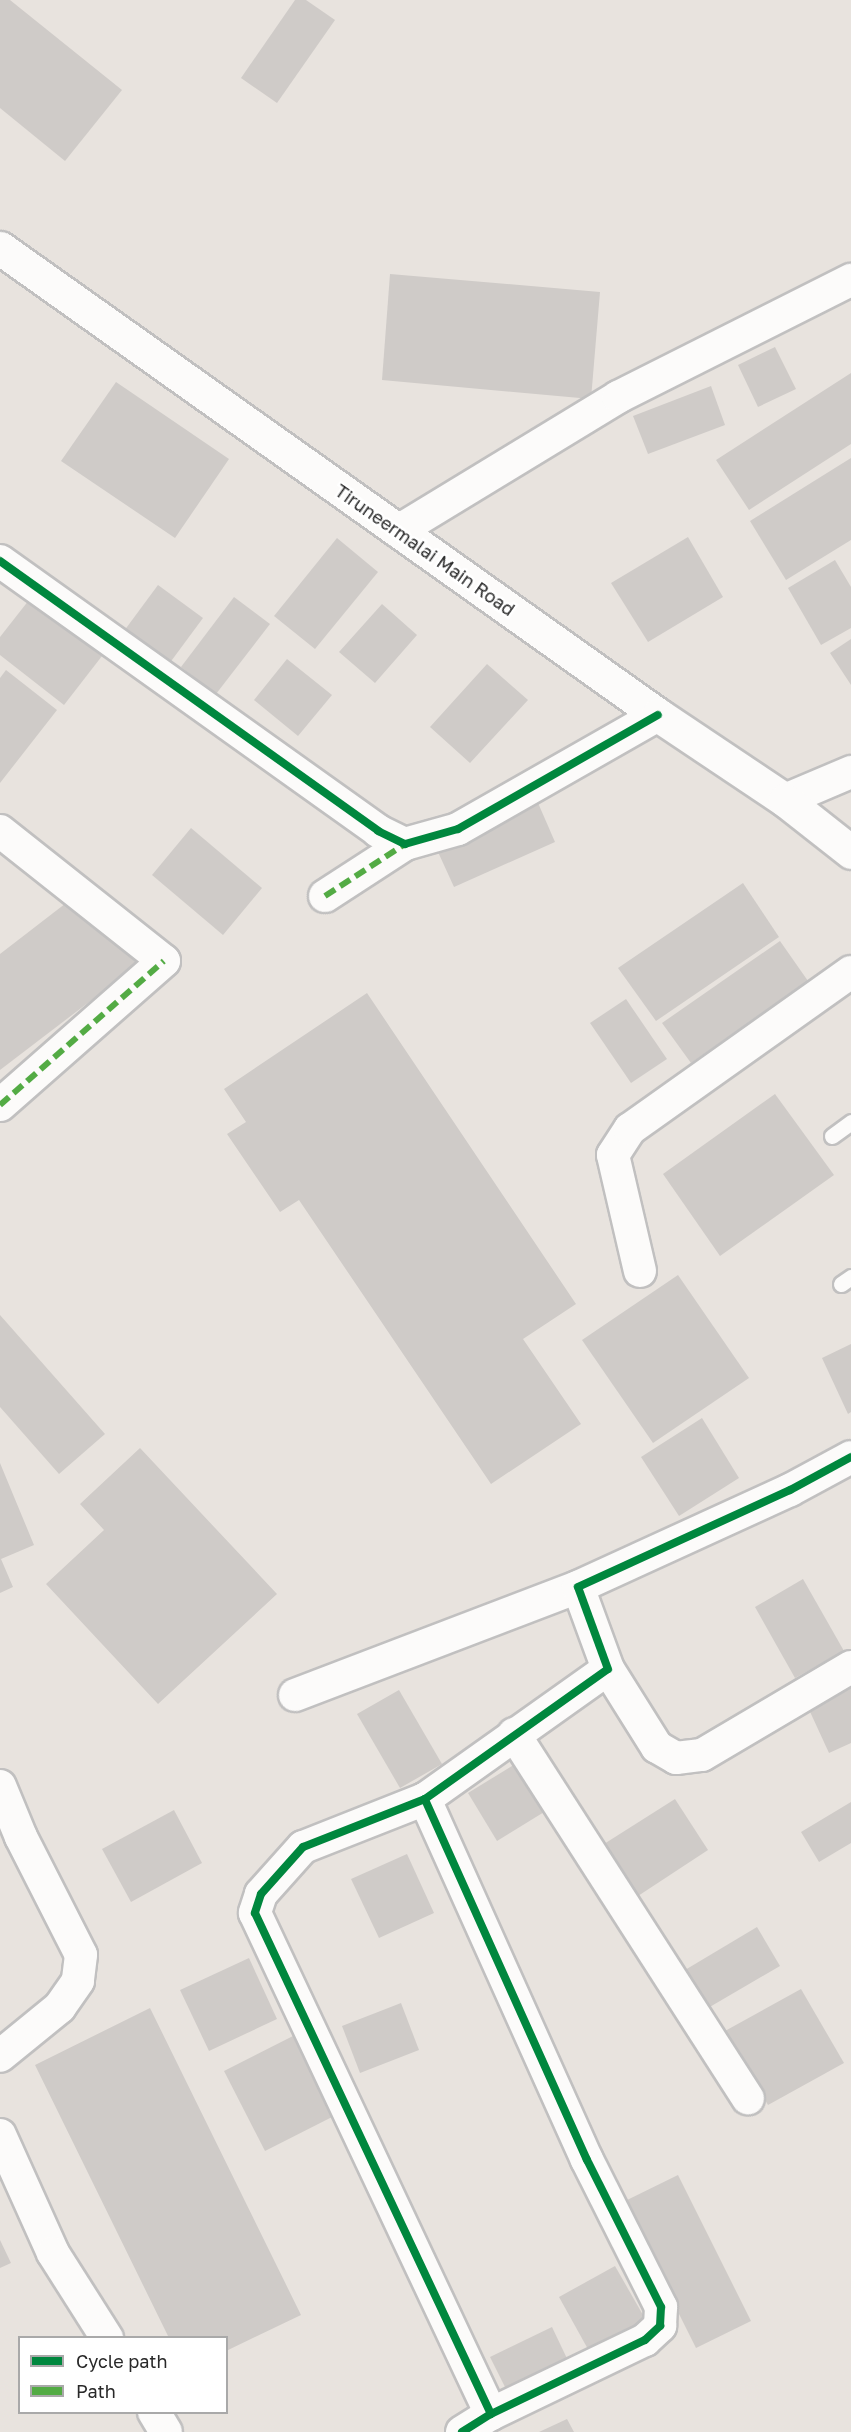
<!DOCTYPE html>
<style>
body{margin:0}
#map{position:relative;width:851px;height:2432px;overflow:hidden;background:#e8e3de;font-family:"Golos Text",sans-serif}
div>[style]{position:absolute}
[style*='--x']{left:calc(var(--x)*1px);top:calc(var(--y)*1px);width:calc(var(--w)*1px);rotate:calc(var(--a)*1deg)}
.building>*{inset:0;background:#cfcbc8}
.roads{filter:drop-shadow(2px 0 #c1c0c0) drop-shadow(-2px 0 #c1c0c0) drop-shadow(0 2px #c1c0c0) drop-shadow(0 -2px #c1c0c0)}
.lane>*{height:15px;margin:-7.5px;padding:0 7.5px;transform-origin:7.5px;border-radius:7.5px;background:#fcfbfa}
.street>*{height:32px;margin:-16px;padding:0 16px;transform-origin:16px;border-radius:16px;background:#fcfbfa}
.secondary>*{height:33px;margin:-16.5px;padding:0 16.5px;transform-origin:16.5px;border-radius:16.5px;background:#fcfbfa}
.quiet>*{height:6px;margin-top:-3px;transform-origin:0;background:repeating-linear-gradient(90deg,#53ab44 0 12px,transparent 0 18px)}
.cycleway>*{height:8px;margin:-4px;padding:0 4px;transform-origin:4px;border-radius:4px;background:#00873e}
span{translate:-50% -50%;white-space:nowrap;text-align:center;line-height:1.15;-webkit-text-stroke:5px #fff;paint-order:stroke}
.street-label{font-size:18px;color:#292929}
.legend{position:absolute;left:18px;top:2336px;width:210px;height:78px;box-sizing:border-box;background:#fff;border:2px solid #a9a9a9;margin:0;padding:8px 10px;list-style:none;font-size:18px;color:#292929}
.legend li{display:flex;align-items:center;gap:12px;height:30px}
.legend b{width:30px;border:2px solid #a9a9a9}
</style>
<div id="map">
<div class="building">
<div style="clip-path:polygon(0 0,10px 0,122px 90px,65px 161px,0 108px)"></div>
<div style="clip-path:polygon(295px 0,306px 0,335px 20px,277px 103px,241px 78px)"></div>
<div style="clip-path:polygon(390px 274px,600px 292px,591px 399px,382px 380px)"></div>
<div style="clip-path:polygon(775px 347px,796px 389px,758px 407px,738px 365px)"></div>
<div style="clip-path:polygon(851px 373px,851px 444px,749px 510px,716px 460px)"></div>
<div style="clip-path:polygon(116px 382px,229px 459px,175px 538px,61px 461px)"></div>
<div style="clip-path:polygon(711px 386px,725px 425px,648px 454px,633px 416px)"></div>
<div style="clip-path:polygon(851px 458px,851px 540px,786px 580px,750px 521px)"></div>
<div style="clip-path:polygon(688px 537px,723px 597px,648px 642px,611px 583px)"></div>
<div style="clip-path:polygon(337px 538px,378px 572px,315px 649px,274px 616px)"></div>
<div style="clip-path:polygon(835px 560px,851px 587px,851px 628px,821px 645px,788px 588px)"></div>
<div style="clip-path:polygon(158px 585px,203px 618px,169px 664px,124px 631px)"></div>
<div style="clip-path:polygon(234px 597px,270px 624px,216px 694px,181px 667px)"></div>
<div style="clip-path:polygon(29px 600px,102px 656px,64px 705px,0 655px,0 637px)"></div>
<div style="clip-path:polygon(382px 604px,417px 635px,375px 683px,339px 652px)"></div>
<div style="clip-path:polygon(851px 639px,851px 685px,830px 653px)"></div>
<div style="clip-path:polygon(287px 659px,332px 695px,298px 736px,254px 700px)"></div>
<div style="clip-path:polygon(487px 664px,528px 700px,470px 763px,430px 727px)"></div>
<div style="clip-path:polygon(6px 670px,57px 710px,0 783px,0 678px)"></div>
<div style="clip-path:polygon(535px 796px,555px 842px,454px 887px,433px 841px)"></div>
<div style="clip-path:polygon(191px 828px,262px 888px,223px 935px,152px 875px)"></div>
<div style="clip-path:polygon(743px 883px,779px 937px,656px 1021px,618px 968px)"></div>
<div style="clip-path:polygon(70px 900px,144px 960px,0 1070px,0 954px)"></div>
<div style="clip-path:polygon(780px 941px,808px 981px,691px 1063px,662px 1023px)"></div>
<div style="clip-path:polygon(367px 993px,576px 1304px,523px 1339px,581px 1424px,491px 1484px,299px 1200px,280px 1212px,227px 1134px,246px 1122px,224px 1089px)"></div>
<div style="clip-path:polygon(626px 999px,667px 1059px,631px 1083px,590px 1023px)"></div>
<div style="clip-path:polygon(775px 1094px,834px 1175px,720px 1256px,663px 1174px)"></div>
<div style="clip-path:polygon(678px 1275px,749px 1378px,653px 1443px,582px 1340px)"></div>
<div style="clip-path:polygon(0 1315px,105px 1434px,59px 1474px,0 1407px)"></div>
<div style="clip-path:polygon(851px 1344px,851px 1412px,848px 1414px,822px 1358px)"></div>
<div style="clip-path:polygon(702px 1418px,739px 1478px,679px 1516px,641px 1457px)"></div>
<div style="clip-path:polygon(140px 1448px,277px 1594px,158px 1704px,46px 1584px,104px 1530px,80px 1504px)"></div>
<div style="clip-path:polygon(0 1463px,34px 1545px,1px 1559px,13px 1587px,0 1593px)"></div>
<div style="clip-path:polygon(803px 1579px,844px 1651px,795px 1678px,755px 1607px)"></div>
<div style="clip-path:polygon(851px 1682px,851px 1743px,829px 1753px,806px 1703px)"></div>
<div style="clip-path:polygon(399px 1690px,442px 1764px,400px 1788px,357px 1714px)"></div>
<div style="clip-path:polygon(520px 1761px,549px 1809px,497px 1841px,468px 1793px)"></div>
<div style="clip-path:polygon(675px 1799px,708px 1850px,638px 1896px,604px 1844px)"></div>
<div style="clip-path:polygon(851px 1802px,851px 1843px,819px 1862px,801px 1832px)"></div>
<div style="clip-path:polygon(174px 1810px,202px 1863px,131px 1902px,102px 1849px)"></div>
<div style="clip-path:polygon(407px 1854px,434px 1913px,379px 1938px,351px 1879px)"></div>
<div style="clip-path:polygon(757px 1927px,780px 1966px,708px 2008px,685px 1970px)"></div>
<div style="clip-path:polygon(249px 1958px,277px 2019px,209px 2051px,180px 1990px)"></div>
<div style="clip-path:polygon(801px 1989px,844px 2063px,768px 2105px,725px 2031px)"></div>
<div style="clip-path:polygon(401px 2003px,419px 2050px,360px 2073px,342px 2026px)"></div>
<div style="clip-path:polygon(150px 2008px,301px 2315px,226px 2351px,226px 2338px,169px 2338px,35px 2065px)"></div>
<div style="clip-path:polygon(293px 2036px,334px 2116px,265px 2151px,224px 2071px)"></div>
<div style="clip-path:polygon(678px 2175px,751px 2321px,696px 2348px,623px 2202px)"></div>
<div style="clip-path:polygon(0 2240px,11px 2263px,0 2268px)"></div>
<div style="clip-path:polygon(615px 2266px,651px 2329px,594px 2360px,559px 2297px)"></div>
<div style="clip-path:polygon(552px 2327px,572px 2369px,511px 2399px,490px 2357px)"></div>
<div style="clip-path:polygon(567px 2419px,574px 2432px,539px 2432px)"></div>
</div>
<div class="roads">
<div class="lane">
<div style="--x:832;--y:1136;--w:24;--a:-36"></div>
<div style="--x:841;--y:1284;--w:12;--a:-35"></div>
</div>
<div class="street">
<div style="--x:398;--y:531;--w:258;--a:-31.3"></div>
<div style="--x:618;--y:397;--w:261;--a:-26.7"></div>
<div style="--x:0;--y:561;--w:465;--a:35.5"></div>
<div style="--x:378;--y:831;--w:30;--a:26"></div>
<div style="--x:405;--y:844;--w:55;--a:-15.8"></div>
<div style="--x:458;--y:829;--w:230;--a:-29.7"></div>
<div style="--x:785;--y:800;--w:72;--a:-23"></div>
<div style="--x:0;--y:831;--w:209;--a:38.4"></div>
<div style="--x:164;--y:961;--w:218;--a:138.7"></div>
<div style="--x:325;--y:896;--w:95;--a:-33"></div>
<div style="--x:640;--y:1271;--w:119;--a:-103.1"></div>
<div style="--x:613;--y:1155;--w:31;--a:-57"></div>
<div style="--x:630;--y:1129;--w:271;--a:-35.4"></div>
<div style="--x:608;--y:1669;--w:92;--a:57.9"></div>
<div style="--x:657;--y:1747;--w:22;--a:30"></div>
<div style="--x:676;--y:1758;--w:26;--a:-7"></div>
<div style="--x:702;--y:1755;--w:173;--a:-30.6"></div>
<div style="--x:295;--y:1695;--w:303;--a:-20.9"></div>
<div style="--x:514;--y:1734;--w:433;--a:57.3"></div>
<div style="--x:0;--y:1786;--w:55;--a:67.6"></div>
<div style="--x:21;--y:1837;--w:132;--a:63"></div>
<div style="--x:81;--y:1955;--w:26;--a:97"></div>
<div style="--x:78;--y:1981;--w:32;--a:125"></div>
<div style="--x:60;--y:2007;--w:77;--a:140.8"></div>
<div style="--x:425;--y:1799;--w:131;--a:158.5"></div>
<div style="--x:303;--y:1847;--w:63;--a:131.8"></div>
<div style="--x:261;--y:1894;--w:20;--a:108"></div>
<div style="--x:255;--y:1913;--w:554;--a:64.78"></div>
<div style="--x:0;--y:2135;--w:129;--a:65.8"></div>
<div style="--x:53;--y:2253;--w:101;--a:57.6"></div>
<div style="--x:154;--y:2412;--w:23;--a:59"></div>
<div style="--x:462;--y:2432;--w:34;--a:-32"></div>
<div style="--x:491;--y:2414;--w:171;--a:-25.7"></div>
<div style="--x:645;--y:2340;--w:21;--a:-43"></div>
<div style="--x:660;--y:2326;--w:19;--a:-87"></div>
<div style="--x:661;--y:2307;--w:165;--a:-116.7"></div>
<div style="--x:587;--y:2160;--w:396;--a:-114.2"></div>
<div style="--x:425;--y:1799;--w:224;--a:-35.4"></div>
<div style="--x:608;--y:1669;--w:87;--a:-110.1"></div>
<div style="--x:578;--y:1587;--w:233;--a:-24.6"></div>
<div style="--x:790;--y:1490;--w:69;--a:-28.4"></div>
</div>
<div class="secondary">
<div style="--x:0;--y:248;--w:807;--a:35.36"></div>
<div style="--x:658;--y:715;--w:153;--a:33.8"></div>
<div style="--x:785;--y:800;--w:84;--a:38.2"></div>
</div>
</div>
<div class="quiet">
<div style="--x:325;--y:896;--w:95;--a:-33"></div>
<div style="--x:0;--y:1105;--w:218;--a:-41.3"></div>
</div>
<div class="cycleway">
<div style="--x:0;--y:561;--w:465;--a:35.5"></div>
<div style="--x:378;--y:831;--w:30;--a:26"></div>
<div style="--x:405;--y:844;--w:55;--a:-15.8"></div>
<div style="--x:458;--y:829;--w:230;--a:-29.7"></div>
<div style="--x:425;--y:1799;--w:131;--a:158.5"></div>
<div style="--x:303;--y:1847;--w:63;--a:131.8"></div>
<div style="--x:261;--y:1894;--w:20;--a:108"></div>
<div style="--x:255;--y:1913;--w:554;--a:64.78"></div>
<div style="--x:462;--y:2432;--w:34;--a:-32"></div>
<div style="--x:491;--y:2414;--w:171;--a:-25.7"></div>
<div style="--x:645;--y:2340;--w:21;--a:-43"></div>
<div style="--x:660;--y:2326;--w:19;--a:-87"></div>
<div style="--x:661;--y:2307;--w:165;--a:-116.7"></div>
<div style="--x:587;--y:2160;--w:396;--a:-114.2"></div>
<div style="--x:425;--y:1799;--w:224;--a:-35.4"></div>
<div style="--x:608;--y:1669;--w:87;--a:-110.1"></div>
<div style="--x:578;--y:1587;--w:233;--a:-24.6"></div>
<div style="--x:790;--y:1490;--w:69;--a:-28.4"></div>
</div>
<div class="street-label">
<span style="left:425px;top:550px;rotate:35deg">Tiruneermalai Main Road</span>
</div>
<ul class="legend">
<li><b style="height:8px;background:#00873e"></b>Cycle path</li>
<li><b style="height:8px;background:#53ab44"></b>Path</li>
</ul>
</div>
